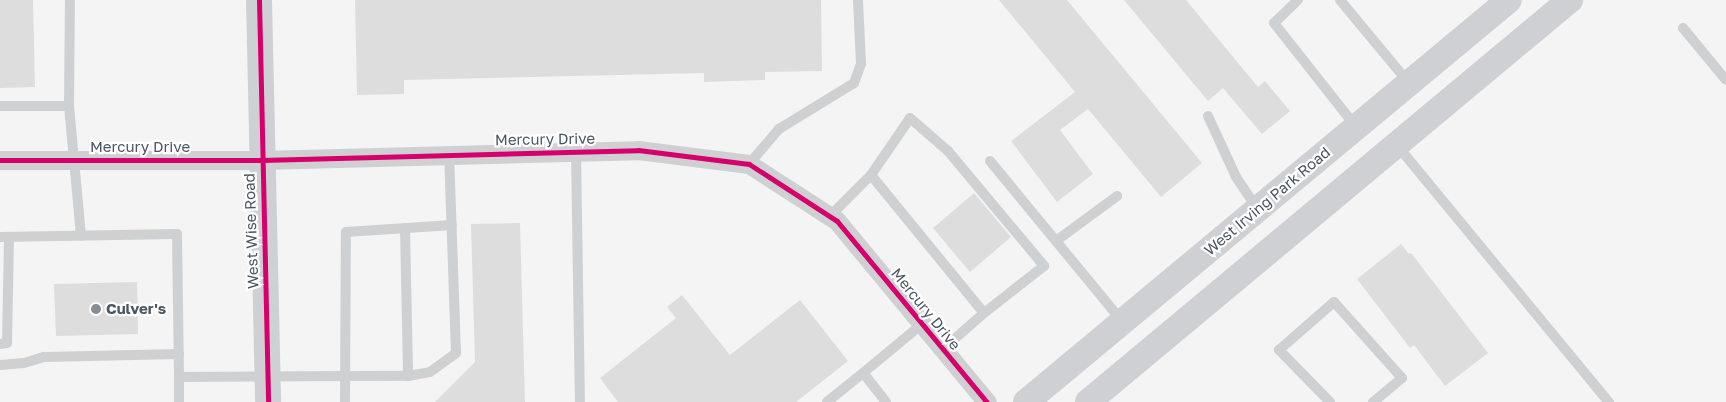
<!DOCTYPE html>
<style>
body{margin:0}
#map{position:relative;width:1726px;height:402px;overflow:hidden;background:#f4f4f4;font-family:"Golos Text",sans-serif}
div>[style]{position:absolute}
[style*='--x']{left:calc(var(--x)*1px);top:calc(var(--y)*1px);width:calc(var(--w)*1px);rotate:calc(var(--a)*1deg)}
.building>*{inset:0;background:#ddddde}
.lane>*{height:10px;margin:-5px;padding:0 5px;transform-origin:5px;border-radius:5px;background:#ced0d2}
.street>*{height:19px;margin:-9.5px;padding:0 9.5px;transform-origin:9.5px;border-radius:9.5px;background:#ced0d2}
.secondary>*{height:26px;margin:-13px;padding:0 13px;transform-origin:13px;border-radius:13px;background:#ced0d4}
.cycleway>*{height:5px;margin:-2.5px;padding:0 2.5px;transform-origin:2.5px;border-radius:2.5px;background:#d6006c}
.dots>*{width:14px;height:14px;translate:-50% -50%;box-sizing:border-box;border:2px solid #fff;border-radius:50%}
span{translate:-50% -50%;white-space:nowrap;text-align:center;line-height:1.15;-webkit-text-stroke:4.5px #fff;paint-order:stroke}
.street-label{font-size:15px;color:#4a5661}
.poi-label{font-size:15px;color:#4a5661;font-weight:700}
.left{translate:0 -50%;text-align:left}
</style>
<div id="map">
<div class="building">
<div style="clip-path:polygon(0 0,33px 0,35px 87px,0 88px)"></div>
<div style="clip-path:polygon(355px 0,821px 0,822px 71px,765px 72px,765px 80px,704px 82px,704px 73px,404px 80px,404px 94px,357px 95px)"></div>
<div style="clip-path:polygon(999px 0,1067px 0,1202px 163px,1161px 197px,1088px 109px,1060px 130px,1093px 174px,1057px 202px,1011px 141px,1075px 92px)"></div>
<div style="clip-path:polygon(1124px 0,1186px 0,1258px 87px,1265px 81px,1290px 111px,1262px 134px,1223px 88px,1208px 101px)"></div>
<div style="clip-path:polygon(974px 193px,1011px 237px,970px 272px,933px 228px)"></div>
<div style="clip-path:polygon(520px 223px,525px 402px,435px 402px,475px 362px,471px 224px)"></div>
<div style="clip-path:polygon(1401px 244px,1409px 254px,1411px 253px,1488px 353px,1445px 386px,1414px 345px,1410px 348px,1357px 279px)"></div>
<div style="clip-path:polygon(137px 282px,138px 334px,56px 336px,54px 284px)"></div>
<div style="clip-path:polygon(682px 295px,730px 355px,800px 300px,848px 361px,796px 402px,618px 402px,600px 378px,676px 318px,667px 307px)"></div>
</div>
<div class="lane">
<div style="--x:1298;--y:0;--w:33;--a:136"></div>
<div style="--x:1274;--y:23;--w:132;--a:51.7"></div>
<div style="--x:1340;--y:0;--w:107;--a:50.3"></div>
<div style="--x:1683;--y:28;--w:67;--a:50.4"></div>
<div style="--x:0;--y:106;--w:69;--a:0"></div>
<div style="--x:69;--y:106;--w:130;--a:84.7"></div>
<div style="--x:69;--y:106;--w:106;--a:-89.5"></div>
<div style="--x:1208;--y:116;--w:67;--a:65.3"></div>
<div style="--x:1236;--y:177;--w:37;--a:56"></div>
<div style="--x:1396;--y:144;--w:335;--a:50.5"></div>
<div style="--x:576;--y:152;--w:250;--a:89.1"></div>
<div style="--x:990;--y:161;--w:207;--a:50.5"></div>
<div style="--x:749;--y:164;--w:46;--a:-49.4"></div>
<div style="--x:779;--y:129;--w:88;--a:-31.5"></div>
<div style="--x:854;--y:83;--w:20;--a:-70"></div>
<div style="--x:861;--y:64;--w:64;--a:-92.7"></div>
<div style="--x:871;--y:175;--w:69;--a:-55.6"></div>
<div style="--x:910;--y:118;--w:50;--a:41"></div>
<div style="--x:948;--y:151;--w:150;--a:50.1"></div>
<div style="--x:1044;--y:266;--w:76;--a:141.9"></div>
<div style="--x:830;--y:216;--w:58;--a:-45"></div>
<div style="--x:871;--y:175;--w:178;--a:50.7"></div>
<div style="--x:984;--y:313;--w:55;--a:138.7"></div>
<div style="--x:405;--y:228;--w:148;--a:88.8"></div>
<div style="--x:0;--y:237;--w:177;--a:-1"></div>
<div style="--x:177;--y:234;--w:143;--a:89.2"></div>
<div style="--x:179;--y:377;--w:229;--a:-0.3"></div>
<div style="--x:408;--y:376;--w:22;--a:-10"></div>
<div style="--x:430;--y:372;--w:32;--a:-36"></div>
<div style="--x:456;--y:353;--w:200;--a:-92"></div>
<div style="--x:1056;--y:241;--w:76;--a:-36.4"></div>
<div style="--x:0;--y:344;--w:7;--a:-8"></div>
<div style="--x:7;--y:343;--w:106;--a:-88.9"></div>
<div style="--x:0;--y:365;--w:24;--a:-5"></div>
<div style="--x:24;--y:363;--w:21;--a:-17"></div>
<div style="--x:44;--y:357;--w:135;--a:-1.3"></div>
<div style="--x:179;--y:377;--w:25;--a:90"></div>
<div style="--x:345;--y:402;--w:170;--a:-89.7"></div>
<div style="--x:346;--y:232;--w:106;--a:-3.8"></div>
<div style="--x:827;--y:402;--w:46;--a:-38.9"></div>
<div style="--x:886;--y:402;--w:37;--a:-128"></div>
<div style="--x:863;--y:373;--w:77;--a:-39.7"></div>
<div style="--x:1330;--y:402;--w:73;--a:-134.4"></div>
<div style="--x:1279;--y:350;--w:73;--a:-41.1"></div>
<div style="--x:1334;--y:302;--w:102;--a:48.2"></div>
<div style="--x:1402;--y:378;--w:38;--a:140"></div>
</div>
<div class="street">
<div style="--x:0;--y:160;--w:262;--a:0"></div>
<div style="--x:262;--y:160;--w:376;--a:-1.5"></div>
<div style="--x:638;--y:150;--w:112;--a:7.2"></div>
<div style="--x:749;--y:164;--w:105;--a:32.9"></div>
<div style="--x:837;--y:221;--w:235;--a:50.4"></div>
</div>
<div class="secondary">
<div style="--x:259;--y:0;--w:402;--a:88.7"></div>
<div style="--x:1026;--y:402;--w:628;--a:-39.77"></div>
<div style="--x:1088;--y:402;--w:628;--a:-39.83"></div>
</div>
<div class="cycleway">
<div style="--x:259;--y:0;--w:402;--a:88.7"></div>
<div style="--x:0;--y:160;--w:262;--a:0"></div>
<div style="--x:262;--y:160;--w:376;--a:-1.5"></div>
<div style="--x:638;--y:150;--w:112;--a:7.2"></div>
<div style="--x:749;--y:164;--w:105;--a:32.9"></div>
<div style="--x:837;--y:221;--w:235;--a:50.4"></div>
</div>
<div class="dots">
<div style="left:96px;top:309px;background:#868d94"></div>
</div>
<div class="street-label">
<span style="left:545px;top:139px;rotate:-1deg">Mercury Drive</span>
<span style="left:140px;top:147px">Mercury Drive</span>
<span style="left:1267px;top:201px;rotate:-40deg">West Irving Park Road</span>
<span style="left:251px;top:231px;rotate:-92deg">West Wise Road</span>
<span style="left:926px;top:309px;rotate:51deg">Mercury Drive</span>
</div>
<div class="poi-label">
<span class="left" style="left:106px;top:309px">Culver's</span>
</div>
</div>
